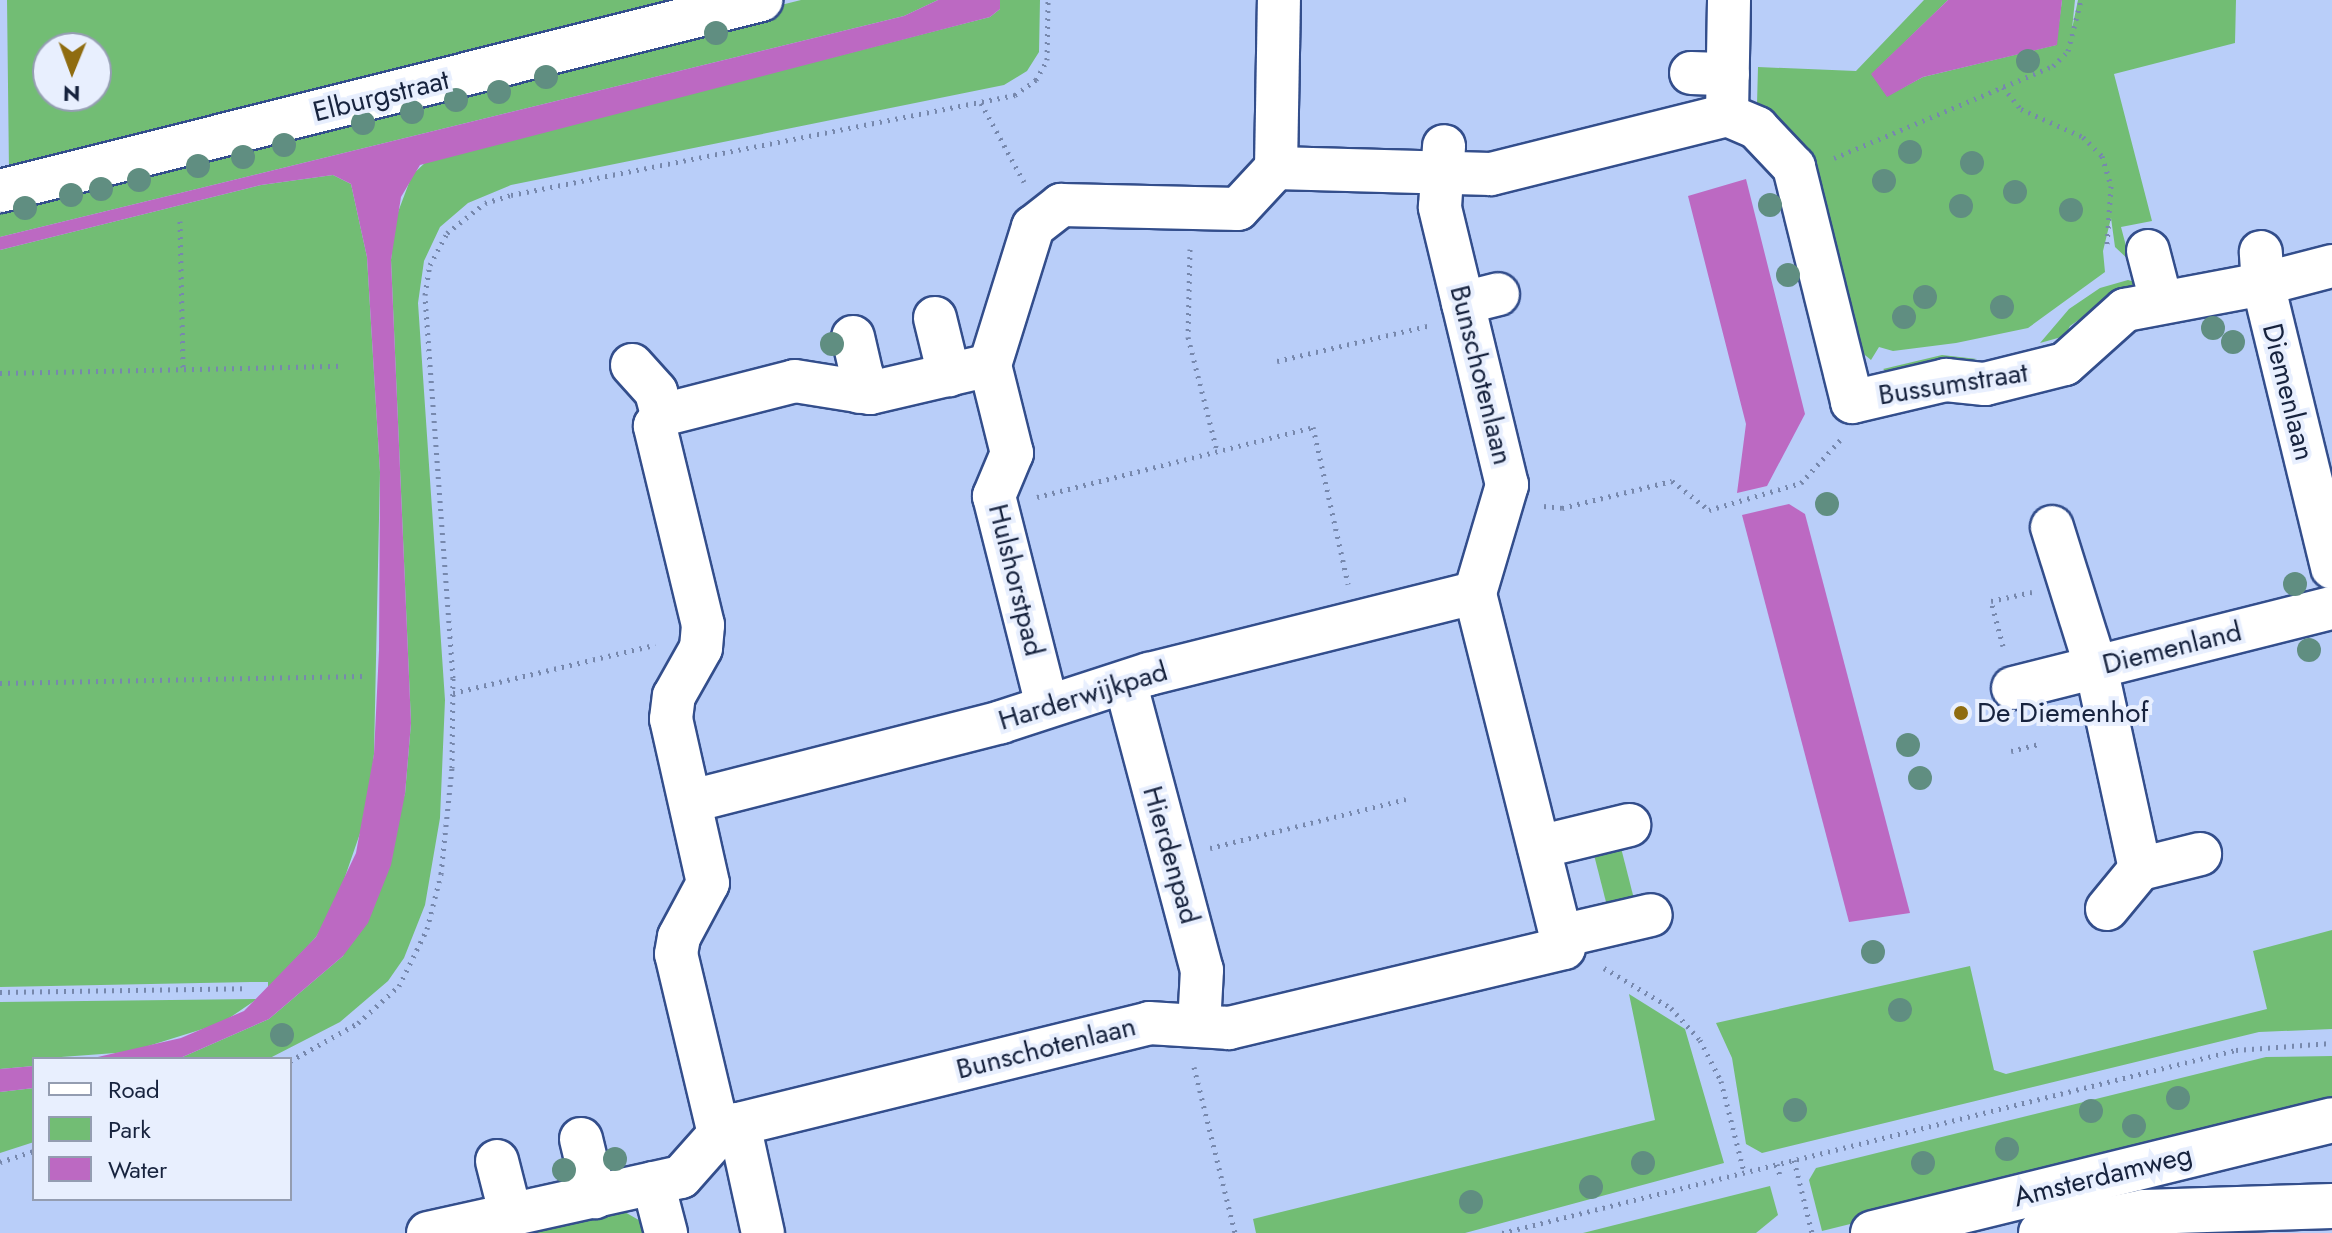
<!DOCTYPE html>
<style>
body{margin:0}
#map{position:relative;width:2332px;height:1233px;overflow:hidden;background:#b9cef9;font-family:Jost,sans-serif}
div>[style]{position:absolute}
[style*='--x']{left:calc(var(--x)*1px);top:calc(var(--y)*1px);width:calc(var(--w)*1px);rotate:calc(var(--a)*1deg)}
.green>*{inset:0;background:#72bd74}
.water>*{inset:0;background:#bc69c2}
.path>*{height:5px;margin-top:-2.5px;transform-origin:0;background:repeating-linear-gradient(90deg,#7788ad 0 2px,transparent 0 8px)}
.roads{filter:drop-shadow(2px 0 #334e8c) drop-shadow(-2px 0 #334e8c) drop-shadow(0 2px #334e8c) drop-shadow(0 -2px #334e8c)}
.minor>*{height:42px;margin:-21px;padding:0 21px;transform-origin:21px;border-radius:21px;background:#fff}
.major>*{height:44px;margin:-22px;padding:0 22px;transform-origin:22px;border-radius:22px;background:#fff}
.trees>*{width:24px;height:24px;margin:-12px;border-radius:50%;background:#608e81}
.dots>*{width:22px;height:22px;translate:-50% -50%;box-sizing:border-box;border:4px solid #e8effe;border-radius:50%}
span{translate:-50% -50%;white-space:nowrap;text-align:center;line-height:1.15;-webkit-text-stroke:8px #e8effe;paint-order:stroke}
.street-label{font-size:28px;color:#17233e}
.poi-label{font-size:28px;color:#17233e}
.left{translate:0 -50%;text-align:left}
.legend{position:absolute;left:32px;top:1057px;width:260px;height:144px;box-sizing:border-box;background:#e8effe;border:2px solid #949db1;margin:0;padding:10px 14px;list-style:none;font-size:24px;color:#17233e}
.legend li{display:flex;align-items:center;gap:16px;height:40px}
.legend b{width:40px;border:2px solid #949db1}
.north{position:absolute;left:32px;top:32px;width:80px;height:80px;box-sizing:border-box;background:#e8effe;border:2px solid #949db1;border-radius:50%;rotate:181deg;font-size:22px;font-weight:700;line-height:32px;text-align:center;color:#17233e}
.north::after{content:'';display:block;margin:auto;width:28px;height:36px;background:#8f6c10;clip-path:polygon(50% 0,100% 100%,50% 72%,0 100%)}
</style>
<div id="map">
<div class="green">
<div style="clip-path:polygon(evenodd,7px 0,718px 0,9px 172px,7px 0,48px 48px,96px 48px,96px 96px,48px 96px,48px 48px)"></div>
<div style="clip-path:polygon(801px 0,938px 0,904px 16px,0 237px,0 201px)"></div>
<div style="clip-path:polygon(1000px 0,1040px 0,1039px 52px,1027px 71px,1004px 85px,511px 185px,468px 203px,440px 227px,424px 261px,418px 303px,445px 700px,440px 818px,425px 905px,404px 958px,388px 981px,340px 1022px,268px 1059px,178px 1059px,269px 1019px,343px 956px,405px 794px,411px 723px,391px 260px,395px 220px,412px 175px,427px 161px,990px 17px,1000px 9px)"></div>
<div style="clip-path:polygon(1924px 0,1948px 0,1872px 74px,1887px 96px,1923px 77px,2056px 45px,2062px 0,2075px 0,2072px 29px,2078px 0,2236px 0,2235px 43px,2114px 74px,2152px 221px,2121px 227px,2130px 261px,2115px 247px,2111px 218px,2103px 251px,2105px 272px,2028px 328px,1956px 343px,1893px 351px,1879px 347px,1871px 360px,1854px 346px,1806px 149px,1757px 104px,1758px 67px,1856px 71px)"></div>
<div style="clip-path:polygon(333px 175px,351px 184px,367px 257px,380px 472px,374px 754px,367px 813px,337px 900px,316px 937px,268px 989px,268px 982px,251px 982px,0 987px,0 250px,261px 185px)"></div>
<div style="clip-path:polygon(2128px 280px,2143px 284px,2112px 297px,2070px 326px,2065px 336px,2040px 343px,2069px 309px,2100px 288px)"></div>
<div style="clip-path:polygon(1942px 355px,1977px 359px,1895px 378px,1883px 369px)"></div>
<div style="clip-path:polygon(1619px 840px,1634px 899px,1607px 906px,1592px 847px)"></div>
<div style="clip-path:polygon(2332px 930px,2332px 1029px,2259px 1032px,1762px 1153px,1746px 1144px,1732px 1058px,1716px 1023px,1970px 966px,1994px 1070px,2006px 1074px,2267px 1009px,2253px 951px)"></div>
<div style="clip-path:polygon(1629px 994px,1685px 1029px,1724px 1163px,1465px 1233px,1256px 1233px,1253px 1219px,1655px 1120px)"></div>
<div style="clip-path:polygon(257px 999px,222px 1023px,129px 1052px,34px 1059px,34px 1066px,0 1069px,0 1002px)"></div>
<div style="clip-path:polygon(2332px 1056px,2332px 1105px,1822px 1231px,1809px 1180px,1816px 1168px,2266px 1057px)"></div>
<div style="clip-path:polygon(34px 1088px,34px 1142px,0 1153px,0 1092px)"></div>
<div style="clip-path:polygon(1770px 1186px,1778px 1215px,1756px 1233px,1583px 1233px)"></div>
<div style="clip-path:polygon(616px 1207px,644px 1223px,648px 1233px,512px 1233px)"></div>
</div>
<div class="water">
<div style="clip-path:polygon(938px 0,1000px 0,1000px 9px,990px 17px,420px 165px,401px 197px,391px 260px,411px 723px,405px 794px,391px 865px,368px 923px,343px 956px,269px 1019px,178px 1059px,89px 1059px,181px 1038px,244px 1011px,316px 937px,356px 853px,374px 754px,379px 650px,380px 472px,367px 257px,351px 184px,333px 175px,261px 185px,0 250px,0 237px,904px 16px)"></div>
<div style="clip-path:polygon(1948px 0,2062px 0,2057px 45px,1923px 77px,1887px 97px,1871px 74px)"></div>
<div style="clip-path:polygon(1746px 179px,1805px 414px,1767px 486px,1737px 493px,1746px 424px,1688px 196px)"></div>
<div style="clip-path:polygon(1789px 504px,1805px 514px,1910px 913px,1849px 922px,1742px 515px)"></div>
<div style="clip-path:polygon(34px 1066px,34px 1088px,0 1092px,0 1069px)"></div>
</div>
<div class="path">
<div style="--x:2003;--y:87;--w:28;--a:51"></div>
<div style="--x:2021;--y:109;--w:68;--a:24.3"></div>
<div style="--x:2083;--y:137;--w:27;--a:45"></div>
<div style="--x:2102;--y:156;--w:31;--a:73"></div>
<div style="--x:2111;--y:186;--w:58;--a:93.9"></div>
<div style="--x:981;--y:103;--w:90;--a:61.4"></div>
<div style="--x:1834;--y:158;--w:238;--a:-22.8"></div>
<div style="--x:2053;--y:66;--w:21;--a:-45"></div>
<div style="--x:2068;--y:51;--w:53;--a:-75.7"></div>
<div style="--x:180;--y:221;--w:149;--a:88.8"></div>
<div style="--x:1190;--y:249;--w:88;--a:91.3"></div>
<div style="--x:1188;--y:337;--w:118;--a:75.7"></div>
<div style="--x:1277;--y:361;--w:155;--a:-13.1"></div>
<div style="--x:0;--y:373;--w:342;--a:-1.2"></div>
<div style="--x:1037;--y:497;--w:285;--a:-14.2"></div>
<div style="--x:1313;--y:427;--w:161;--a:77.4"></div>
<div style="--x:1544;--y:506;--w:18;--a:6"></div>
<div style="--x:1562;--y:508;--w:113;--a:-13.8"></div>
<div style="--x:1672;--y:481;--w:47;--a:38.1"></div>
<div style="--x:1709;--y:510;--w:96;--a:-16.4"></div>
<div style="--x:1801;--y:483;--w:59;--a:-47.7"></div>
<div style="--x:2003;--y:646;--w:47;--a:-104.9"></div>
<div style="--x:1991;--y:601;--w:42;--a:-12.4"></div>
<div style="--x:0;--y:683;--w:364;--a:-1.1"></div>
<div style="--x:453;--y:693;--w:208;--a:-13.4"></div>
<div style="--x:2011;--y:751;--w:30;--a:-14"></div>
<div style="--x:1210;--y:848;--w:202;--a:-14"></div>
<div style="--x:1604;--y:968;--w:78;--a:30.8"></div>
<div style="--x:1671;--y:1008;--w:43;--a:47.8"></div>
<div style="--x:1700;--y:1040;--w:46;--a:62.9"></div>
<div style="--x:1721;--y:1081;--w:94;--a:75.8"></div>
<div style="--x:0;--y:992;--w:246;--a:-0.9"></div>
<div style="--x:290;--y:1061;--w:78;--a:-29.2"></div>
<div style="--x:358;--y:1023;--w:55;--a:-42.1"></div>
<div style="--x:399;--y:986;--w:64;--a:-63.8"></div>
<div style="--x:427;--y:929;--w:57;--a:-75.7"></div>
<div style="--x:441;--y:874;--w:107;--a:-84.1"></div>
<div style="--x:452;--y:768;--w:90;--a:-89.4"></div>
<div style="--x:453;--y:678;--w:384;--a:-94.2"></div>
<div style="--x:425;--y:295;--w:30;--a:-81"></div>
<div style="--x:430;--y:265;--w:36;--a:-62"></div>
<div style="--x:447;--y:233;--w:48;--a:-38.3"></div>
<div style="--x:485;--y:203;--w:27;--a:-17"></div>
<div style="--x:511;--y:195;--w:514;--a:-11.22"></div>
<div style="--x:1015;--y:95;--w:26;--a:-36"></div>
<div style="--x:1036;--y:80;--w:23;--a:-61"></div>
<div style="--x:1047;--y:60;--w:60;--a:-89"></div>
<div style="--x:1194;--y:1067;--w:171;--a:76.1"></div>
<div style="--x:1794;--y:1160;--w:75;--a:76.1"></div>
<div style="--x:0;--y:1162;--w:36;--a:-18"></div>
<div style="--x:1777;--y:1164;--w:12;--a:76"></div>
<div style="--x:1502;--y:1233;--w:756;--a:-14"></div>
<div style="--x:2236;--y:1050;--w:96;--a:-4.2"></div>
</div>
<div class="roads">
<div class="minor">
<div style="--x:1691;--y:73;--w:37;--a:2"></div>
<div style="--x:1727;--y:115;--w:33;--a:23"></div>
<div style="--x:1757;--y:128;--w:54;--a:46.5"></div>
<div style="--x:1794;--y:167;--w:242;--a:76.1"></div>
<div style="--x:1852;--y:402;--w:97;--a:-13.2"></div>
<div style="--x:1946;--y:380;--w:39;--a:6"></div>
<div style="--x:1985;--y:384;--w:82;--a:-14"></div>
<div style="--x:2065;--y:364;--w:81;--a:-42"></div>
<div style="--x:2125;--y:310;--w:140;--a:-10.7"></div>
<div style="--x:2263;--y:284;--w:32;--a:-94"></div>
<div style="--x:1727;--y:115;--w:115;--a:-89"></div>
<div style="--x:1276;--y:168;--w:168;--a:-89"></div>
<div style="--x:0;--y:191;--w:785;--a:-14.09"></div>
<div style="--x:2148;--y:251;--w:52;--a:75.4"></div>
<div style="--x:2332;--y:266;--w:71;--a:165.4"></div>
<div style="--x:2263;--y:284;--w:292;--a:76.3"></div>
<div style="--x:1463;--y:303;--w:36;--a:-14"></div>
<div style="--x:935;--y:318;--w:59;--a:76.2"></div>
<div style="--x:853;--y:337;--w:39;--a:77"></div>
<div style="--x:862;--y:375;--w:17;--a:100"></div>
<div style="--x:632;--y:365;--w:36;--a:48"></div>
<div style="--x:656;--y:392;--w:24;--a:75"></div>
<div style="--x:990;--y:365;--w:91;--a:76"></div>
<div style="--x:1012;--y:453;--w:47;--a:112.7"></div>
<div style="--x:994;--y:496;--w:216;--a:75.8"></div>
<div style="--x:2052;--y:527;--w:147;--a:72.6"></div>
<div style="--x:2096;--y:667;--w:207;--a:77.7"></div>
<div style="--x:1126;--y:685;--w:295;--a:75.1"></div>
<div style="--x:1202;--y:970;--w:56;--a:93.1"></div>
<div style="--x:2013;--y:688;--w:329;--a:-14.1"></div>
<div style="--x:692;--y:801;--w:319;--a:-14.3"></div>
<div style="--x:1001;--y:722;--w:156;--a:-18"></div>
<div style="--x:1149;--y:674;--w:336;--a:-14"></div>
<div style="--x:1539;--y:847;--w:93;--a:-13.7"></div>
<div style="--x:2107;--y:909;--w:52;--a:-50.5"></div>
<div style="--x:2140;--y:869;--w:62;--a:-14"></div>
<div style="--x:1561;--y:936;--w:92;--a:-13.1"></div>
<div style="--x:739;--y:1124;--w:112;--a:77.6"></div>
<div style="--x:719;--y:1134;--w:185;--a:-103.4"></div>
<div style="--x:676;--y:954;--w:17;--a:-80"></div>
<div style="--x:679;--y:937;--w:61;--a:-61.8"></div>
<div style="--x:708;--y:883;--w:168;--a:-102.7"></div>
<div style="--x:671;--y:719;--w:23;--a:-83"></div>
<div style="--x:674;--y:696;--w:55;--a:-60.6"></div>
<div style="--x:701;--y:648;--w:23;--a:-85"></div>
<div style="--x:703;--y:625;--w:205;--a:-103.6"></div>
<div style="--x:655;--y:426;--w:13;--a:-58"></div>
<div style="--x:662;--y:415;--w:137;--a:-14.3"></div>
<div style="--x:795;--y:381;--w:76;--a:9.1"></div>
<div style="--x:870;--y:393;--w:123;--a:-13.1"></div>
<div style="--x:990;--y:365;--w:145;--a:-72.7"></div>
<div style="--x:1033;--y:227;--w:36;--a:-38"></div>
<div style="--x:1061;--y:205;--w:177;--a:1.3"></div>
<div style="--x:1238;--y:209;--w:56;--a:-47.2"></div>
<div style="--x:1276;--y:168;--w:215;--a:1.6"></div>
<div style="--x:1491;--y:174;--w:243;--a:-14"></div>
<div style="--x:581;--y:1139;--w:60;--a:76.4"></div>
<div style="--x:497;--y:1161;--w:53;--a:75.7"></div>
<div style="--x:653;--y:1183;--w:52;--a:75.4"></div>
<div style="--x:428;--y:1233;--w:259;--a:-12.5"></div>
<div style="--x:681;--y:1177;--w:57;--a:-48.5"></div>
<div style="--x:719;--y:1134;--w:22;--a:-27"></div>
<div style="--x:739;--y:1124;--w:422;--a:-13.8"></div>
<div style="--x:1149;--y:1023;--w:80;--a:3.6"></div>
<div style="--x:1229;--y:1028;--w:344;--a:-13.4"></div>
<div style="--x:1564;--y:948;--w:366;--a:-104.1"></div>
<div style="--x:1475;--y:593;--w:113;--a:-73.5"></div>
<div style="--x:1507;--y:485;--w:286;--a:-103.6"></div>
<div style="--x:1440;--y:207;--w:61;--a:-86.2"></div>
</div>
<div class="major">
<div style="--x:1873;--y:1233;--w:473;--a:-13.8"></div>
<div style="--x:2041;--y:1233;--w:105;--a:-11.5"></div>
<div style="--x:2144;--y:1212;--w:188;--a:-1.8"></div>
</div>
</div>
<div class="trees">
<div style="left:716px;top:33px"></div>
<div style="left:2028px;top:61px"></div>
<div style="left:546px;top:77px"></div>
<div style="left:499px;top:92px"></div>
<div style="left:456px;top:100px"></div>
<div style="left:412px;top:112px"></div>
<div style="left:363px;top:123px"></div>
<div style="left:284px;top:145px"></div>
<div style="left:1910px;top:152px"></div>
<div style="left:243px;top:157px"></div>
<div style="left:1972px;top:163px"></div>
<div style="left:198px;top:166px"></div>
<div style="left:139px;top:180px"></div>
<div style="left:1884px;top:181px"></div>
<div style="left:101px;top:189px"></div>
<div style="left:2015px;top:192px"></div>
<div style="left:71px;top:195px"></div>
<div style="left:1770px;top:205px"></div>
<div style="left:1961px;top:206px"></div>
<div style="left:25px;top:208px"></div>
<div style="left:2071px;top:210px"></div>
<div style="left:1788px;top:275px"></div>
<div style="left:1925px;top:297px"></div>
<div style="left:2002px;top:307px"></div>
<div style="left:1904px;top:317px"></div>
<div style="left:2213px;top:328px"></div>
<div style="left:2233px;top:342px"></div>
<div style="left:832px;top:344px"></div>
<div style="left:1827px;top:504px"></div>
<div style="left:2295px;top:584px"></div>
<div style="left:2309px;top:650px"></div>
<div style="left:1908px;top:745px"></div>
<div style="left:1920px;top:778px"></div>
<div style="left:1873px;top:952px"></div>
<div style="left:1900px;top:1010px"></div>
<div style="left:282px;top:1035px"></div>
<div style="left:2178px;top:1098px"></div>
<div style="left:1795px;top:1110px"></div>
<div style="left:2091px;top:1111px"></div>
<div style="left:2134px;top:1126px"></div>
<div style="left:2007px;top:1149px"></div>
<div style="left:615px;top:1159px"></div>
<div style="left:1643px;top:1163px"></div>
<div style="left:1923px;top:1163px"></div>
<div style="left:564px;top:1170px"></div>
<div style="left:1591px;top:1187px"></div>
<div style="left:1471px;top:1202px"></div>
</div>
<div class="dots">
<div style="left:1961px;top:713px;background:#8f6c10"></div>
</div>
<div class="street-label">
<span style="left:381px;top:96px;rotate:-14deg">Elburgstraat</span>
<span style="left:1481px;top:375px;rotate:76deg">Bunschotenlaan</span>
<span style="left:1953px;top:384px;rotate:-9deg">Bussumstraat</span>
<span style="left:2288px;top:392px;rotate:76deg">Diemenlaan</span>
<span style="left:1016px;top:580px;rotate:76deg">Hulshorstpad</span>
<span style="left:2172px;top:648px;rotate:-14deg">Diemenland</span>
<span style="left:1083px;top:696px;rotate:-17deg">Harderwijkpad</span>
<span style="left:1171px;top:855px;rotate:74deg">Hierdenpad</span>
<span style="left:1046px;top:1048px;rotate:-14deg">Bunschotenlaan</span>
<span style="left:2103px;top:1176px;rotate:-14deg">Amsterdamweg</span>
</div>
<div class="poi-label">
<span class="left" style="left:1977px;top:713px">De Diemenhof</span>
</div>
<ul class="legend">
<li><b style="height:10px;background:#fff"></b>Road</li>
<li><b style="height:22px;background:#72bd74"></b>Park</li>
<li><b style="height:22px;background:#bc69c2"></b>Water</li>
</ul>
<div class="north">N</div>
</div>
